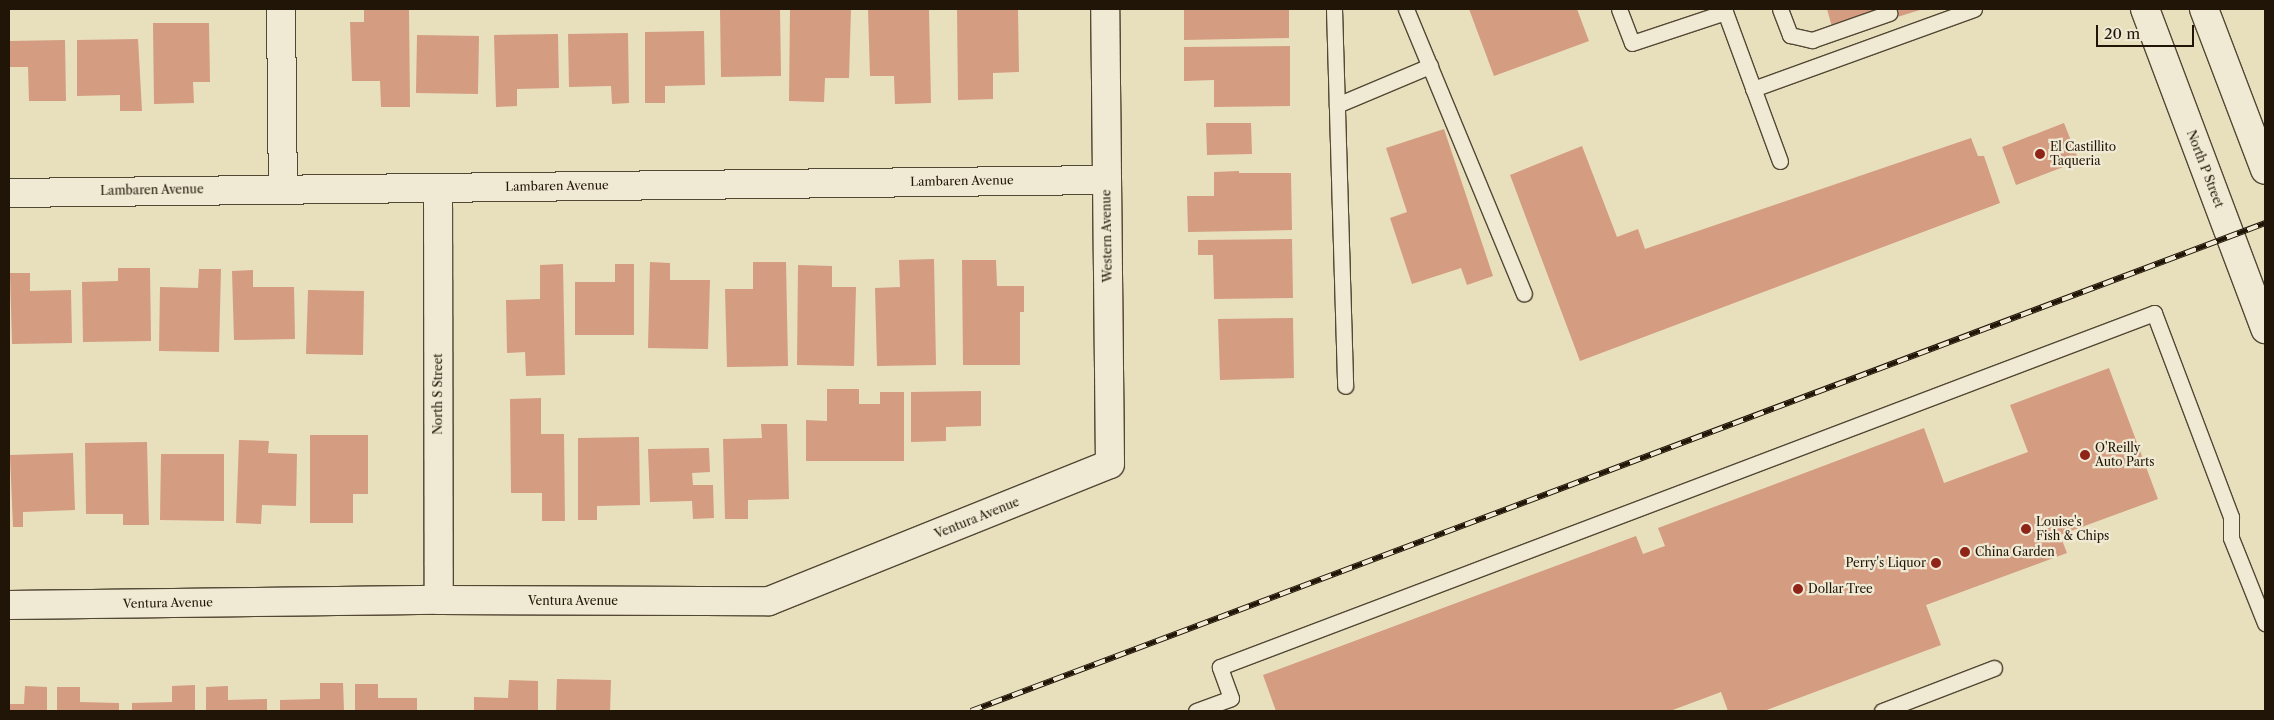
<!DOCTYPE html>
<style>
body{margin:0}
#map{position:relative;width:2274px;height:720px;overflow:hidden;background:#e8dfbd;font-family:"Libre Caslon Text",serif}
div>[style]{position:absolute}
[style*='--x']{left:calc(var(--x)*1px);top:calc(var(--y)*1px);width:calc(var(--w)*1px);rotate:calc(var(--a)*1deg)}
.building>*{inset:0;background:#d49c80}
.roads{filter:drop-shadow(1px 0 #534834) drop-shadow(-1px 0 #534834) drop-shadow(0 1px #534834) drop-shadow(0 -1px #534834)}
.service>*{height:15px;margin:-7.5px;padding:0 7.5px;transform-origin:7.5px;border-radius:7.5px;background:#f0ead4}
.minor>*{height:28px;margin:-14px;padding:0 14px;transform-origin:14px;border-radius:14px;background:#f0ead4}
.tertiary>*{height:28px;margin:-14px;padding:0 14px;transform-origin:14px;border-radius:14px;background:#f0ead4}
.rail>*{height:5.5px;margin-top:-2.75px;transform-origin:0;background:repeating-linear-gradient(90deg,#f0ead4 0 11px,#211507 0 22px);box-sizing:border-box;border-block:1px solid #211507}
.dots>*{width:14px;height:14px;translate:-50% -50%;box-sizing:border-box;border:2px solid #f0ead4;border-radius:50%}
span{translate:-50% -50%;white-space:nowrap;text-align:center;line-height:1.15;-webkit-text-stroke:4.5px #f0ead4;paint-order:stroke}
.poi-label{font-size:12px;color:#211507}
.left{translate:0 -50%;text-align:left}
.right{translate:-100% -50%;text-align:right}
.street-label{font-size:12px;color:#211507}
.frame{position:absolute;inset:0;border:10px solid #211507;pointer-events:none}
.scale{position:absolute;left:2096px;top:25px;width:98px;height:22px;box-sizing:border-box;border:2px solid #211507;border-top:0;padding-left:6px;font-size:15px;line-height:18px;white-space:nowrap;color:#211507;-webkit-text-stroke:4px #f0ead4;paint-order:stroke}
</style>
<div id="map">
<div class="building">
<div style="clip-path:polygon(364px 9px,409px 9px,410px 107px,381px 107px,380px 81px,352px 81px,350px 22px,364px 22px)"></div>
<div style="clip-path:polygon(720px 9px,780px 9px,781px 76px,721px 77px)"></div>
<div style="clip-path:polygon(790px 9px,851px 9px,849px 78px,825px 78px,824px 102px,789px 101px)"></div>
<div style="clip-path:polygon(868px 9px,929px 9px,931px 103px,895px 104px,894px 76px,870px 76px)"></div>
<div style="clip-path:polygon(957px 9px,1018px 9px,1019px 72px,993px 73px,993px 99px,958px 100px)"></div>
<div style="clip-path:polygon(1184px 9px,1289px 9px,1289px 38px,1184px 40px)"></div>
<div style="clip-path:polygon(1469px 9px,1577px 9px,1589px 41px,1494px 76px)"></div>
<div style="clip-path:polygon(1827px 9px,1881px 9px,1832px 27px)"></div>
<div style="clip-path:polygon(1888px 9px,1923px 9px,1891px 19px)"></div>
<div style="clip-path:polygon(153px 23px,209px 23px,210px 82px,193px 82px,194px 103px,154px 104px)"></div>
<div style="clip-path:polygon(704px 31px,705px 85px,665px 86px,665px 103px,645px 103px,645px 32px)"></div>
<div style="clip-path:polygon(628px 33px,629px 103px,612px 104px,611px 86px,569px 87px,568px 34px)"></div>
<div style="clip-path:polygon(558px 34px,559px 88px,517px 89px,517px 106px,496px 107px,494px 35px)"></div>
<div style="clip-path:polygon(417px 35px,479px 36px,478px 94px,416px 93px)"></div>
<div style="clip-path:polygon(138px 39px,142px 111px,120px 111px,120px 95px,77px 96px,77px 40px)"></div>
<div style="clip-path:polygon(65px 40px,66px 101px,29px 101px,28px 67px,10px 67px,9px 41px)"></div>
<div style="clip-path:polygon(1290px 46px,1290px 106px,1214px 107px,1214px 80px,1184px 81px,1184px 47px)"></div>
<div style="clip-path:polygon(1206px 123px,1251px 123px,1252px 154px,1207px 155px)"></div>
<div style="clip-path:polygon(2064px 123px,2079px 161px,2016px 185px,2002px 147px)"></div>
<div style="clip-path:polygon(1444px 129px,1493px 276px,1467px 285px,1461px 268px,1412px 284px,1390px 218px,1407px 212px,1386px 148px)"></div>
<div style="clip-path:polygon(1971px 138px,1978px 156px,1984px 156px,2000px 203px,1580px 361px,1510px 175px,1582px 146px,1617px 237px,1638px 229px,1645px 249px)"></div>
<div style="clip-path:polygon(1239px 171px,1239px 173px,1291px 173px,1292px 230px,1188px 232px,1187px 196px,1214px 196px,1214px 172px)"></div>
<div style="clip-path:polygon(1292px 239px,1293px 298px,1214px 299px,1213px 255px,1198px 255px,1198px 240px)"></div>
<div style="clip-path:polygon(934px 259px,936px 365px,877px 366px,875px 288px,900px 287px,899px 260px)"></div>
<div style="clip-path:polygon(962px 260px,996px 260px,997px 286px,1024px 286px,1024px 312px,1020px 312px,1020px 365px,963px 365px)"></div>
<div style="clip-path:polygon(650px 262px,670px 263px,670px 280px,710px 280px,708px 349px,648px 348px)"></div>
<div style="clip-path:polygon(753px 262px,786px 262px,788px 366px,727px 367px,725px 289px,753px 289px)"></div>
<div style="clip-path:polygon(563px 264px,565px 375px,526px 376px,525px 352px,507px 353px,506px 300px,540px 299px,540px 265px)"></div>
<div style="clip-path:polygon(615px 264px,634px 264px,634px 335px,575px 335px,575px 282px,615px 282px)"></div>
<div style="clip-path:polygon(798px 265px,832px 266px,832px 287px,856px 287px,854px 366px,797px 365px)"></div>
<div style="clip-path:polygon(118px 268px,150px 268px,151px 341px,83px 342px,82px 282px,118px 281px)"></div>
<div style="clip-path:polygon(199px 269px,221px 269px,219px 352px,159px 351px,160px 287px,198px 288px)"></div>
<div style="clip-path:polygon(253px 270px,253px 287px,294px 287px,295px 339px,234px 340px,232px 271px)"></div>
<div style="clip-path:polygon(10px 273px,30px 273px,30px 291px,71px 290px,72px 343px,12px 344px)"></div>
<div style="clip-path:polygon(308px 290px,364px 291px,363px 355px,306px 354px)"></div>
<div style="clip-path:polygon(1293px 318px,1294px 378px,1220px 380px,1218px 319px)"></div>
<div style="clip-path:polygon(2109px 368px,2158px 499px,2060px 535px,2067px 553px,1926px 605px,1941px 645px,1764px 711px,1728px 711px,1721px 692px,1670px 711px,1276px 711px,1263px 675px,1636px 536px,1643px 554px,1665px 546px,1658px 528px,1924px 428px,1944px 483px,2028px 452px,2010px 405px)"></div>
<div style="clip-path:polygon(827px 389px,859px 389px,859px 404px,880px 404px,880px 392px,904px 392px,904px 461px,806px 461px,806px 420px,827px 421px)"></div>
<div style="clip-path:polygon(981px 391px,981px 426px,946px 427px,946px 441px,911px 442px,911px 392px)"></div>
<div style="clip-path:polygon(541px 398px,541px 434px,564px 434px,565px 521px,542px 521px,542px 493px,511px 493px,510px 399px)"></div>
<div style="clip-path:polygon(761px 424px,787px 424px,789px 499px,748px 500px,748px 519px,725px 519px,723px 439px,762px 438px)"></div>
<div style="clip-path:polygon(310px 435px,368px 435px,368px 494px,353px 494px,353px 523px,310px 523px)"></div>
<div style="clip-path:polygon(639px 437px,640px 505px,597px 506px,597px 520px,578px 520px,578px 438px)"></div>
<div style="clip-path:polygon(239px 440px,269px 441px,268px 453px,297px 454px,296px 506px,262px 505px,261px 524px,236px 523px)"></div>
<div style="clip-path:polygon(147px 442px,149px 525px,123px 525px,123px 514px,86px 514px,85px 443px)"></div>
<div style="clip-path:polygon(709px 448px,710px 472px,692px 473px,693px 485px,713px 485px,714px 518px,693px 519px,692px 501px,650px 502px,648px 449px)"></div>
<div style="clip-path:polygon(73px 453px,75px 510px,23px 512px,23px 527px,13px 527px,10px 455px)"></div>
<div style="clip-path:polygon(161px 454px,224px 454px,224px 521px,160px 520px)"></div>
<div style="clip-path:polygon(557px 679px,611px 680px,610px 711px,556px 711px)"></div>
<div style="clip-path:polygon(509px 680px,538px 681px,538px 711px,474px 711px,474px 697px,508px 698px)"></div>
<div style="clip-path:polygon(320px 683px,343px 683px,344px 711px,280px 711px,280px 700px,320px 699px)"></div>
<div style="clip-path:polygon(355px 684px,378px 684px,378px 698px,417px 698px,417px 711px,355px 711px)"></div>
<div style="clip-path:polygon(195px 685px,195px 711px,132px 711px,132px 703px,172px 702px,172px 686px)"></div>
<div style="clip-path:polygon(25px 686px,47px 687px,47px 711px,9px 711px,9px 704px,24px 704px)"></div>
<div style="clip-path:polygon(228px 686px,228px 700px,267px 699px,267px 711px,206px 711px,206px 687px)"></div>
<div style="clip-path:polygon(57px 687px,80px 687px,80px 702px,119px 703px,119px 711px,57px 711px)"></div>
</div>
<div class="roads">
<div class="service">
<div style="--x:1334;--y:9;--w:377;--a:88.3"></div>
<div style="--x:1406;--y:9;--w:308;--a:67.5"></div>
<div style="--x:1619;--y:9;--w:36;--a:69"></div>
<div style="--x:1632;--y:43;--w:98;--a:-18.4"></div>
<div style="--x:1724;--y:9;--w:162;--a:69.8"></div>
<div style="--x:1780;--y:9;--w:28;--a:69"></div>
<div style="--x:1790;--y:35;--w:23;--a:13"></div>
<div style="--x:1812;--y:40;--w:82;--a:-19.3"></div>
<div style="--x:1753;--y:89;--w:235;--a:-19.9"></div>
<div style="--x:1337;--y:105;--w:101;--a:-22.8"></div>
<div style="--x:1196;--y:711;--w:37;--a:-20"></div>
<div style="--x:1231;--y:698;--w:33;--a:-110"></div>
<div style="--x:1220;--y:667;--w:999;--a:-20.76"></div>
<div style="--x:2154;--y:313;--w:218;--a:69.3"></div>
<div style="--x:2231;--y:517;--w:21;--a:90"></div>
<div style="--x:2231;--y:538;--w:92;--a:68.2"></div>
<div style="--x:1882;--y:711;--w:120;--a:-21"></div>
</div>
<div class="minor">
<div style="--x:281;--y:9;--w:179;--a:89.4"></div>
<div style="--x:438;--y:188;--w:412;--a:89.9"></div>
<div style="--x:9;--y:193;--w:1097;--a:-0.68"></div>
<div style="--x:9;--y:605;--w:430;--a:-0.7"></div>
<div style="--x:439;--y:600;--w:330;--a:0.2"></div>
<div style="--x:769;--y:601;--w:367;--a:-21.9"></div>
<div style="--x:1110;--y:464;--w:455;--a:-90.6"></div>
</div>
<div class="tertiary">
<div style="--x:2145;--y:9;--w:342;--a:69.4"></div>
<div style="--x:2204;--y:9;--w:172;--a:69.2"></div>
</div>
</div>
<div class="rail">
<div style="--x:971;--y:711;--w:1383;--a:-20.66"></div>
</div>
<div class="dots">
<div style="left:2040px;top:154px;background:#8f2418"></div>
<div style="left:2085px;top:455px;background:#8f2418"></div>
<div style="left:2026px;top:529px;background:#8f2418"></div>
<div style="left:1965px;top:552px;background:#8f2418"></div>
<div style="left:1936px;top:563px;background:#8f2418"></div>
<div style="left:1798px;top:589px;background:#8f2418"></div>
</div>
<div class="poi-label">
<span class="left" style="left:2050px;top:154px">El Castillito<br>Taqueria</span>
<span class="left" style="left:2095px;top:455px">O'Reilly<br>Auto Parts</span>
<span class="left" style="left:2036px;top:529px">Louise's<br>Fish &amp; Chips</span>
<span class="left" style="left:1975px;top:552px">China Garden</span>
<span class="right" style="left:1926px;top:563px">Perry's Liquor</span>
<span class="left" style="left:1808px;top:589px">Dollar Tree</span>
</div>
<div class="street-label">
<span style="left:2205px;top:169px;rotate:69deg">North P Street</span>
<span style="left:962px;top:181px;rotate:-1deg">Lambaren Avenue</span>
<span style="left:557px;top:186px;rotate:-1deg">Lambaren Avenue</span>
<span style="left:152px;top:190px;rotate:-1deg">Lambaren Avenue</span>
<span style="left:1107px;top:236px;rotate:-91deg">Western Avenue</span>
<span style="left:438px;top:394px;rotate:-90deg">North S Street</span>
<span style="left:977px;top:518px;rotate:-22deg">Ventura Avenue</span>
<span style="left:573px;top:601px">Ventura Avenue</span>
<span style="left:168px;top:603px;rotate:-1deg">Ventura Avenue</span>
</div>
<div class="frame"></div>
<div class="scale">20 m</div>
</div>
